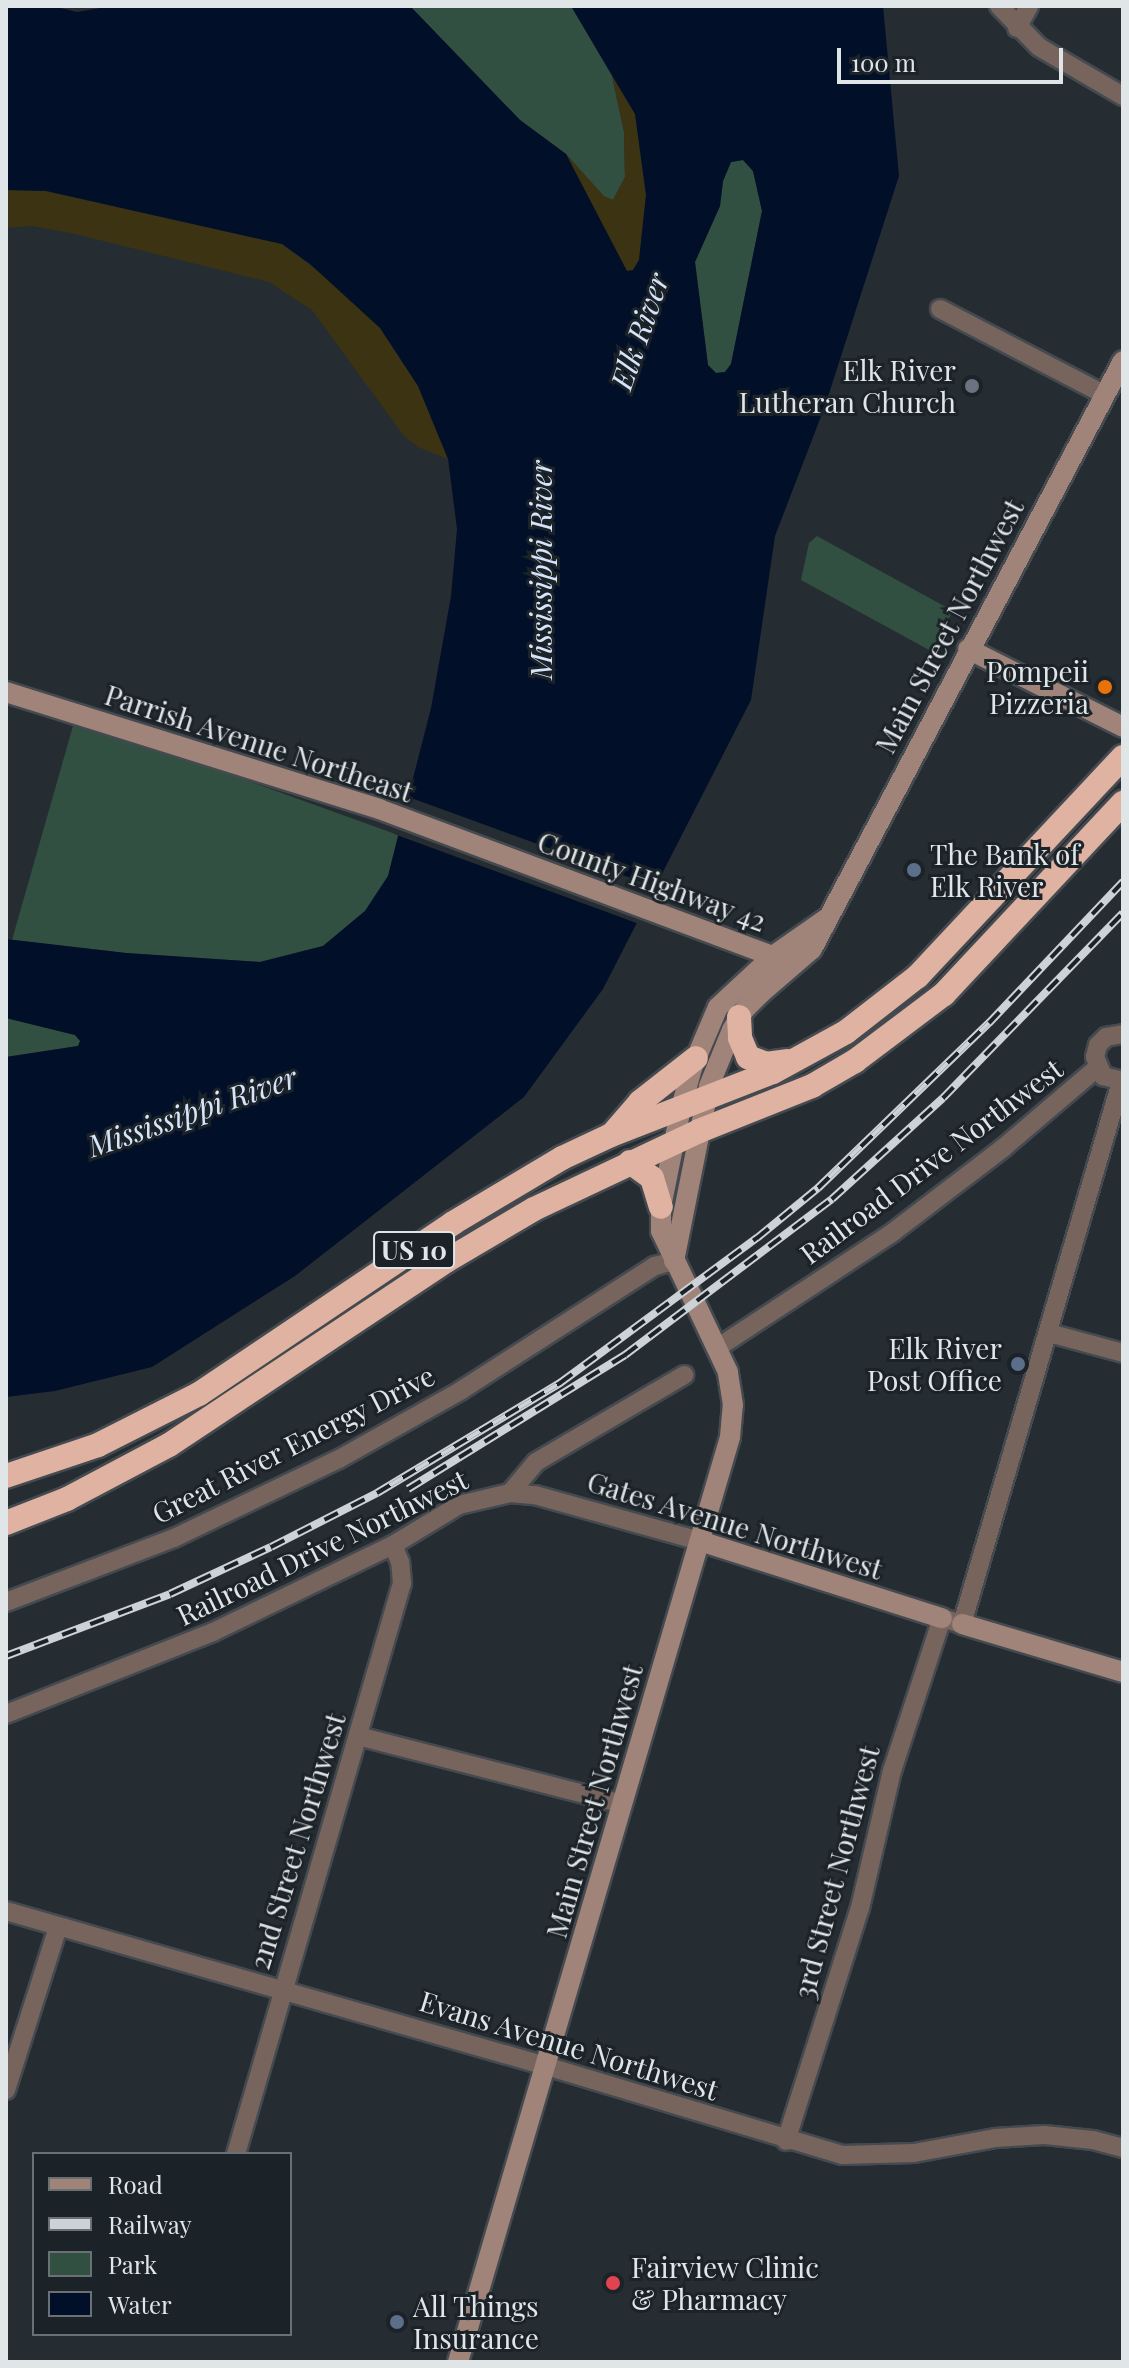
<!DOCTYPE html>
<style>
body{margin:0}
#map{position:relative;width:1129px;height:2368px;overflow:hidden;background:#262d32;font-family:"Playfair Display",serif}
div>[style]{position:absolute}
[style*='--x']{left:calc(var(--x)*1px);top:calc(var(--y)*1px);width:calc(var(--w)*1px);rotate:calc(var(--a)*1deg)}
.green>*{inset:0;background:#325042}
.sand>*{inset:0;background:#3b3312}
.water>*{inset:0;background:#020f29}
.pier>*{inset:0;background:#262d32}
.roads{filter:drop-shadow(2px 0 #444a4f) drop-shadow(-2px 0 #444a4f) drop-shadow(0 2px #444a4f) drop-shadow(0 -2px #444a4f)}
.street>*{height:18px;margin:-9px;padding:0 9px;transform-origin:9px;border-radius:9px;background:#77645d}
.secondary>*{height:20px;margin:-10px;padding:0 10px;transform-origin:10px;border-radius:10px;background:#a18479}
.highway>*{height:24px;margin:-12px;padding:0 12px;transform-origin:12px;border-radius:12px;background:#dfb2a1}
.rail>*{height:8px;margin-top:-4px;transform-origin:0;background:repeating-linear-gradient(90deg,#1c2328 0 15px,#ccd2d5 0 30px);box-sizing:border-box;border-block:2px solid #ccd2d5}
.dots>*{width:22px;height:22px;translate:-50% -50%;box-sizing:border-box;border:4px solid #1c2328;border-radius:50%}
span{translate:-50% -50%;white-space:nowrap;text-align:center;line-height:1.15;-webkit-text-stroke:6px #1c2328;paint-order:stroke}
.shield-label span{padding:2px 6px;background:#1c2328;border:2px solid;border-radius:6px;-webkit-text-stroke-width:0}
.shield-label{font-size:26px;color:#e0e5e8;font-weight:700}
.poi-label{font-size:28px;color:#e0e5e8}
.right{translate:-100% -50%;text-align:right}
.left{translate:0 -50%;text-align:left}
.street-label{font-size:28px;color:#e0e5e8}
.water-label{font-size:30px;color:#d7e5fc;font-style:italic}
.frame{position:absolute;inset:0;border:8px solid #e0e5e8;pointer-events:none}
.legend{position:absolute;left:32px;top:2152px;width:260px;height:184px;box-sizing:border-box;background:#1c2328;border:2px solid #6a7175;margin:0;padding:10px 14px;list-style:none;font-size:24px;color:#e0e5e8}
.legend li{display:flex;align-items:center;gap:16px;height:40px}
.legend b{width:40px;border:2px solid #6a7175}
.scale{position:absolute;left:837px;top:48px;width:226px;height:36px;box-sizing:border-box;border:4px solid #e0e5e8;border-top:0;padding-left:10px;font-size:24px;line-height:28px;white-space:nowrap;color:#e0e5e8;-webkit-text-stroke:6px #1c2328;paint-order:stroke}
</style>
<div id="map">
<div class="green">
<div style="clip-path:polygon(410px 6px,571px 6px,612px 76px,624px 132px,625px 177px,613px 200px,604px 197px,566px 154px,520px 120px)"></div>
<div style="clip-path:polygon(743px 160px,753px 171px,762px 211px,731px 364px,725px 372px,716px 373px,708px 366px,695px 262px,720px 206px,723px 181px,731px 162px)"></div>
<div style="clip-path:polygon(817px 536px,953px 611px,931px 651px,801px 580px,809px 543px)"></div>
<div style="clip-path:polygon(73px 726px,229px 774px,398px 835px,388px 876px,365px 911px,323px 946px,260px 962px,126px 953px,12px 940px)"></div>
<div style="clip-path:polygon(6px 1018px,75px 1035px,81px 1041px,78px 1046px,6px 1057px)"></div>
</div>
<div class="sand">
<div style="clip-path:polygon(612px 76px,635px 114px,646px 194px,639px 260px,633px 270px,626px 271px,566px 154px,604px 196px,613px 200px,625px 177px,624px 132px)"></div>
<div style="clip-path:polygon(6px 190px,46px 191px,282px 244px,335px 284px,380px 328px,418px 386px,448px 459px,418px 447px,404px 436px,312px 310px,269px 282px,71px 233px,32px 226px,6px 228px)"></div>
</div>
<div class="water">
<div style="clip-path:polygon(evenodd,6px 6px,52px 6px,77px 12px,112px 6px,410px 6px,520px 120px,566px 154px,627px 271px,633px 270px,639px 260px,646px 195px,635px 114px,571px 6px,883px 6px,899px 176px,825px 406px,775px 536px,751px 700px,603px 989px,524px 1097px,295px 1276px,152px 1367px,55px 1391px,6px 1397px,6px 1057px,78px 1046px,80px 1041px,75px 1035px,6px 1018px,6px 939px,126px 953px,260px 962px,323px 946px,365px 911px,388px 876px,431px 708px,451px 596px,457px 529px,448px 459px,418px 386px,380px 328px,310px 264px,282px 244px,46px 191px,6px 190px,6px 6px,743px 160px,753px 171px,762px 211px,731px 364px,725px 372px,716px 373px,708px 365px,695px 262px,720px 206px,723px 181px,731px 162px,743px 160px)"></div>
</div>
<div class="pier">
<div style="clip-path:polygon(403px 795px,661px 889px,642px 925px,394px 834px)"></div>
</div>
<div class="roads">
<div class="street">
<div style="--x:999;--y:6;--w:57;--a:45.7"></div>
<div style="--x:1039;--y:47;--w:97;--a:30.3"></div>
<div style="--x:1017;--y:28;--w:25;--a:-61"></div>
<div style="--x:940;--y:309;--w:186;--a:27.5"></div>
<div style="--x:1123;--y:1034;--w:17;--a:170"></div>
<div style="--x:1106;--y:1037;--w:11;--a:135"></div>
<div style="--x:1098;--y:1045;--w:12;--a:104"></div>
<div style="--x:1095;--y:1057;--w:21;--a:67"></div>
<div style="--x:1103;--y:1076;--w:21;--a:14"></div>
<div style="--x:1049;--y:1333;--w:77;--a:15.1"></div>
<div style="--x:717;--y:1348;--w:209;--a:-33.3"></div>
<div style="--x:892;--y:1233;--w:140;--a:-37.4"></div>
<div style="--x:1003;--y:1148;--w:123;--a:-40.4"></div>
<div style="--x:510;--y:1493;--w:25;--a:5"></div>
<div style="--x:535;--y:1495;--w:171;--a:15.6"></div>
<div style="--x:6;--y:1602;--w:180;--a:-20.9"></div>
<div style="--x:174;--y:1538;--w:183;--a:-25.6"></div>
<div style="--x:339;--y:1459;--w:139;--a:-29.3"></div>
<div style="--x:460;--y:1391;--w:232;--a:-32.7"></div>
<div style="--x:655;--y:1266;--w:20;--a:-15"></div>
<div style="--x:6;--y:1714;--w:223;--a:-21.6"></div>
<div style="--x:213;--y:1632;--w:200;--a:-25.8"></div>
<div style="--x:393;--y:1545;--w:77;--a:-31.2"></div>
<div style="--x:459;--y:1505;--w:52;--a:-13.2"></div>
<div style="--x:510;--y:1493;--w:40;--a:-50"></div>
<div style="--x:536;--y:1462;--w:172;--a:-30.4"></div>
<div style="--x:358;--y:1736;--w:273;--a:14.4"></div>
<div style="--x:6;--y:1911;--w:562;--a:16.02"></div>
<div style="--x:546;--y:2066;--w:309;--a:16.7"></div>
<div style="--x:842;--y:2155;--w:72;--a:-1.6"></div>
<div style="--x:914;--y:2153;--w:82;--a:-10.5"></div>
<div style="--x:995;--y:2138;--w:49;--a:-3.5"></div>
<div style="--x:1044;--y:2135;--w:49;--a:5.8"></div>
<div style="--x:1093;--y:2140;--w:31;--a:15"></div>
<div style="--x:6;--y:2090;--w:171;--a:-72.3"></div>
<div style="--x:786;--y:2141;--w:244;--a:-72.4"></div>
<div style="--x:860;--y:1908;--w:141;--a:-76.9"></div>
<div style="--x:892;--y:1771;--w:161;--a:-71.9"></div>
<div style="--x:942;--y:1618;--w:21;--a:17"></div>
<div style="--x:962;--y:1624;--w:565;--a:-73.65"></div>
<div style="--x:236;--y:2154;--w:595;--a:-73.79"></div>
<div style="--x:402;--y:1583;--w:21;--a:-95"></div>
<div style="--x:400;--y:1562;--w:18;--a:-112"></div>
</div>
<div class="secondary">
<div style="--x:968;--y:649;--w:174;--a:26.7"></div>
<div style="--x:6;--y:692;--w:391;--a:17.4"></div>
<div style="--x:379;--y:809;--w:421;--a:20.5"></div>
<div style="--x:773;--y:956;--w:9;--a:49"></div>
<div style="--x:674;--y:1261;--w:178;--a:-78.7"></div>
<div style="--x:709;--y:1086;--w:61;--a:-67.7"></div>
<div style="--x:732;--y:1030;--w:23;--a:-59"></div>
<div style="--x:744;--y:1010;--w:24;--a:-45"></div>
<div style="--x:761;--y:993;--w:67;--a:-40.8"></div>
<div style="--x:812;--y:949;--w:665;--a:-62.13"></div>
<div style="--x:700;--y:1541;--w:254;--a:17.7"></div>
<div style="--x:962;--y:1624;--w:168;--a:16.6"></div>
<div style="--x:458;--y:2362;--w:964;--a:-73.61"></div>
<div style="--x:730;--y:1437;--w:32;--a:-85"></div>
<div style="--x:733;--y:1405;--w:33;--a:-99"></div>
<div style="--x:728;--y:1372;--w:156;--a:-115.4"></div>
<div style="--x:661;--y:1231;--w:24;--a:-90"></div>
<div style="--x:661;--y:1207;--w:101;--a:-78.6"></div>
<div style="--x:681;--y:1108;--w:41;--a:-74.6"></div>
<div style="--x:692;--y:1068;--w:66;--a:-66.9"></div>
<div style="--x:718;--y:1007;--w:75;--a:-42.8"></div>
<div style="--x:773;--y:956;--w:65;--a:-34.9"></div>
</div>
<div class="highway">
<div style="--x:739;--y:1017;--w:21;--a:87"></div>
<div style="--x:740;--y:1038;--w:21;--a:67"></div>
<div style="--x:748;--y:1057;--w:19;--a:21"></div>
<div style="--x:766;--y:1064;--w:21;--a:-8"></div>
<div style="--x:615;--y:1131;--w:38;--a:-49"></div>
<div style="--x:640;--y:1102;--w:71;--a:-38.2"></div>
<div style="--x:630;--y:1162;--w:27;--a:36"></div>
<div style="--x:652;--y:1178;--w:30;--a:73"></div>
<div style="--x:6;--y:1476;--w:97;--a:-18.6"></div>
<div style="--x:98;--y:1445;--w:113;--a:-26.8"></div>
<div style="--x:199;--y:1394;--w:306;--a:-33.9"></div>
<div style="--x:453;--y:1223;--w:127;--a:-30.8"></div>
<div style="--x:562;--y:1158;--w:54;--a:-25.1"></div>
<div style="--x:611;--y:1135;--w:174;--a:-21.3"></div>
<div style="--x:773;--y:1072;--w:83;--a:-28.7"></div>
<div style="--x:846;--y:1032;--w:91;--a:-37.9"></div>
<div style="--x:918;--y:976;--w:300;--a:-46.9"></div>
<div style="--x:6;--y:1523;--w:66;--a:-21.5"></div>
<div style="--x:67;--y:1499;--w:115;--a:-27.9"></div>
<div style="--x:169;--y:1445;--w:333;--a:-33.6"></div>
<div style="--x:446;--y:1261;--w:102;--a:-30.6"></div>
<div style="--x:534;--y:1209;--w:183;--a:-25.3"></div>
<div style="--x:699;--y:1131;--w:122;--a:-21.7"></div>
<div style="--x:812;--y:1086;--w:50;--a:-30.2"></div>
<div style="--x:855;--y:1061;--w:111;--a:-37"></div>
<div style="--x:944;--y:994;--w:262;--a:-46.9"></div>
</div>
</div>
<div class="rail">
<div style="--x:408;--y:1489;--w:255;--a:-31.7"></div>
<div style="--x:625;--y:1355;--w:259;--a:-37"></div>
<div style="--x:832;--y:1199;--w:150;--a:-42.3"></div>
<div style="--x:943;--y:1098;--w:258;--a:-45.8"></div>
<div style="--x:6;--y:1656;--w:175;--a:-20.7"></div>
<div style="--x:170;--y:1594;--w:111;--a:-25"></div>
<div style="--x:271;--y:1547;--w:119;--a:-27"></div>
<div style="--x:377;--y:1493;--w:214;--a:-31"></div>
<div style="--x:560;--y:1383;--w:245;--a:-36.4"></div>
<div style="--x:757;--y:1238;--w:79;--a:-39.3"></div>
<div style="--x:818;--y:1188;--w:238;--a:-44"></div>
<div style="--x:989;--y:1023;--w:195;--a:-46.5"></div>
</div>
<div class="dots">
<div style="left:972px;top:386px;background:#6b7280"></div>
<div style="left:1105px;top:687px;background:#e8710a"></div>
<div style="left:914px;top:870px;background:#5c6f8a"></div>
<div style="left:1018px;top:1364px;background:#5c6f8a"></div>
<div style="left:613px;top:2283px;background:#e0444e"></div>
<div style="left:397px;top:2322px;background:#5c6f8a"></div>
</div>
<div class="shield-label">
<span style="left:414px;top:1250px">US 10</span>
</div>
<div class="poi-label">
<span class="right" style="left:956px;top:386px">Elk River<br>Lutheran Church</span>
<span class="right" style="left:1089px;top:687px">Pompeii<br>Pizzeria</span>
<span class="left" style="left:930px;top:870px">The Bank of<br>Elk River</span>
<span class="right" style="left:1002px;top:1364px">Elk River<br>Post Office</span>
<span class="left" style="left:631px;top:2283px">Fairview Clinic<br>&amp; Pharmacy</span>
<span class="left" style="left:413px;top:2322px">All Things<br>Insurance</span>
</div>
<div class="street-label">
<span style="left:949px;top:626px;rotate:-62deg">Main Street Northwest</span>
<span style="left:259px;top:743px;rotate:18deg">Parrish Avenue Northeast</span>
<span style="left:652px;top:881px;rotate:20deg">County Highway 42</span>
<span style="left:931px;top:1161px;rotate:-37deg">Railroad Drive Northwest</span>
<span style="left:293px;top:1444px;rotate:-27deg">Great River Energy Drive</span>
<span style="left:735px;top:1525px;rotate:17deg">Gates Avenue Northwest</span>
<span style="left:322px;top:1547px;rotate:-26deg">Railroad Drive Northwest</span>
<span style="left:594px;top:1801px;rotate:-74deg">Main Street Northwest</span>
<span style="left:297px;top:1841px;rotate:-73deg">2nd Street Northwest</span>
<span style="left:836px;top:1872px;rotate:-75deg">3rd Street Northwest</span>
<span style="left:569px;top:2045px;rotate:17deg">Evans Avenue Northwest</span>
</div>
<div class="water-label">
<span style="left:639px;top:331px;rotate:-71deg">Elk River</span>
<span style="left:540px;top:570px;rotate:-90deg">Mississippi River</span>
<span style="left:192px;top:1111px;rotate:-19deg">Mississippi River</span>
</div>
<div class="frame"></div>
<ul class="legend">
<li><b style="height:10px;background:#a18479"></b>Road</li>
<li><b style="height:10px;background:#ccd2d5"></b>Railway</li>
<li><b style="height:22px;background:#325042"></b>Park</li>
<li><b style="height:22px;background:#020f29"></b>Water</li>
</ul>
<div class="scale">100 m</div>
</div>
